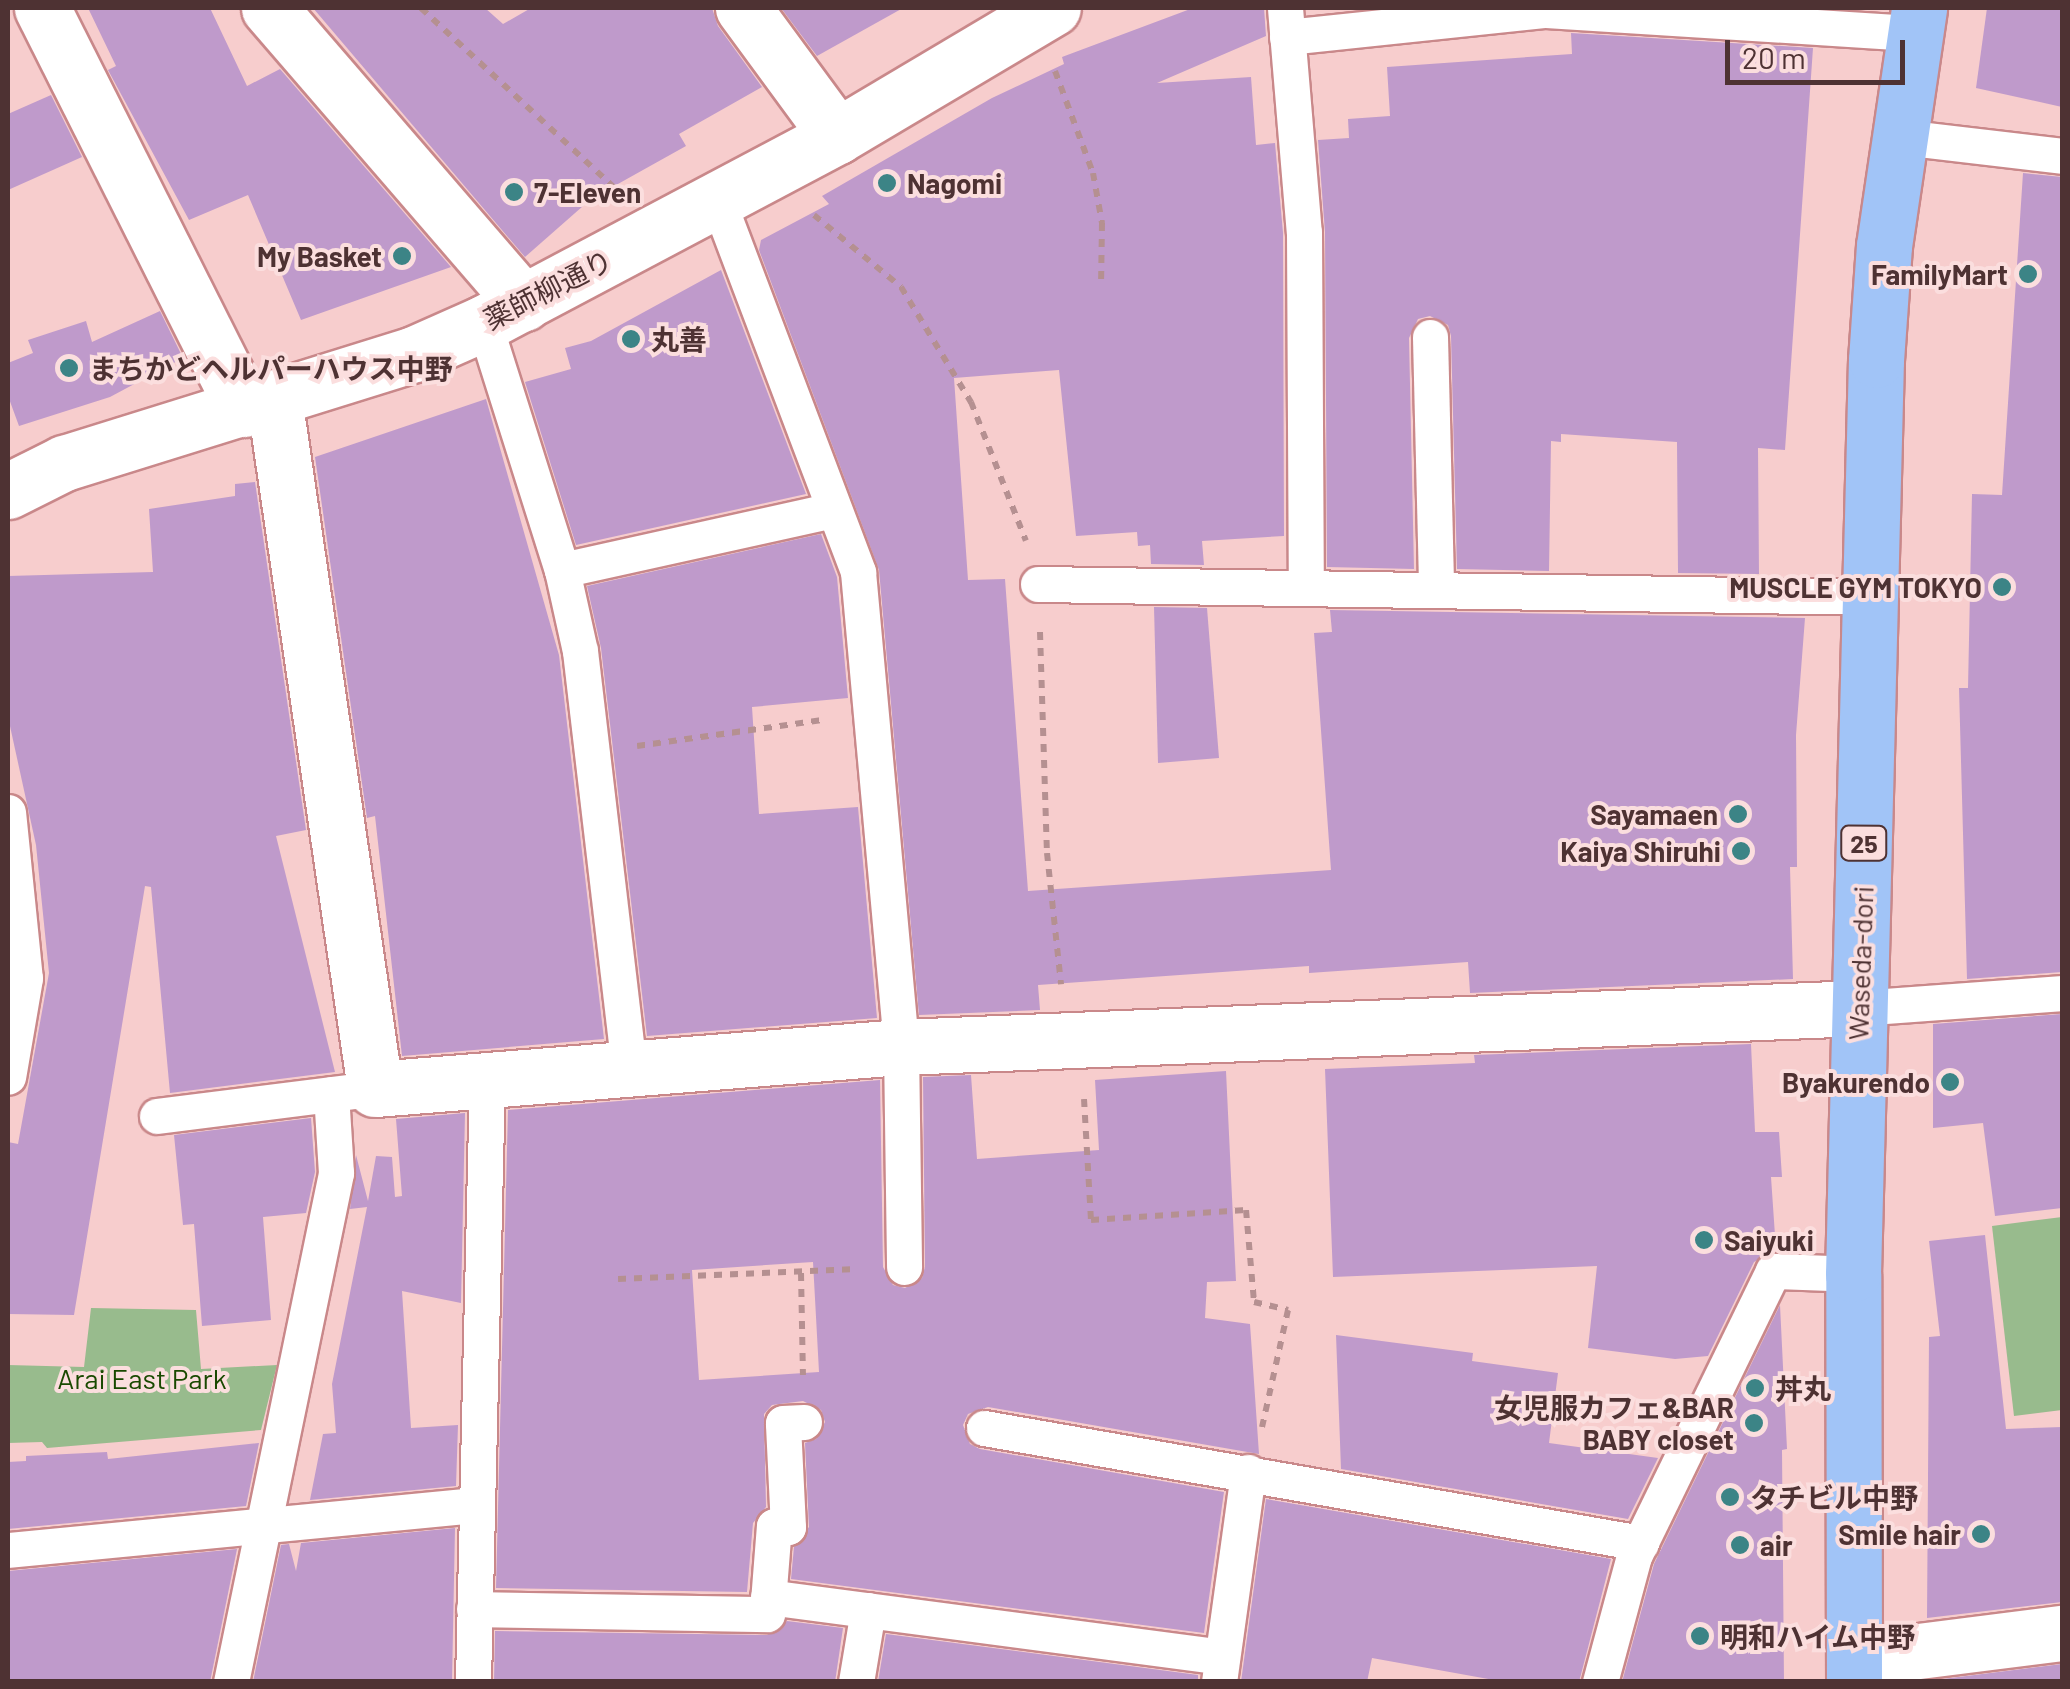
<!DOCTYPE html>
<meta charset="utf-8">
<style>
body{margin:0}
#map{position:relative;width:2070px;height:1689px;overflow:hidden;background:#f7cdcd;font-family:Barlow,"Noto Sans JP",sans-serif}
div>[style]{position:absolute}
[style*='--x']{left:calc(var(--x)*1px);top:calc(var(--y)*1px);width:calc(var(--w)*1px);rotate:calc(var(--a)*1deg)}
.green>*{inset:0;background:#98bb8d}
.building>*{inset:0;background:#bf9acb}
.path>*{height:6px;margin-top:-3px;transform-origin:0;background:repeating-linear-gradient(90deg,#b59091 0 8px,transparent 0 16px)}
.roads{filter:drop-shadow(2px 0 #c9888a) drop-shadow(-2px 0 #c9888a) drop-shadow(0 2px #c9888a) drop-shadow(0 -2px #c9888a)}
.service>*{height:35px;margin:-17.5px;padding:0 17.5px;transform-origin:17.5px;border-radius:17.5px;background:#fff}
.minor>*{height:55px;margin:-27.5px;padding:0 27.5px;transform-origin:27.5px;border-radius:27.5px;background:#fff}
.tertiary>*{height:55px;margin:-27.5px;padding:0 27.5px;transform-origin:27.5px;border-radius:27.5px;background:#fff}
.primary>*{height:55px;margin:-27.5px;padding:0 27.5px;transform-origin:27.5px;border-radius:27.5px;background:#a1c4f7}
.dots>*{width:28px;height:28px;translate:-50% -50%;box-sizing:border-box;border:5px solid #fbdede;border-radius:50%}
span{translate:-50% -50%;white-space:nowrap;text-align:center;line-height:1.15;-webkit-text-stroke:8px #fbdede;paint-order:stroke}
.shield-label span{padding:2px 8px;background:#fbdede;border:2px solid;border-radius:8px;-webkit-text-stroke-width:0}
.shield-label{font-size:25px;color:#4e3233;font-weight:700}
.poi-label{font-size:28px;color:#4e3233;font-weight:700}
.left{translate:0 -50%;text-align:left}
.right{translate:-100% -50%;text-align:right}
.street-label{font-size:28px;color:#4e3233}
.park-label{font-size:28px;color:#194900}
.frame{position:absolute;inset:0;border:10px solid #4e3233;pointer-events:none}
.scale{position:absolute;left:1725px;top:40px;width:180px;height:45px;box-sizing:border-box;border:5px solid #4e3233;border-top:0;padding-left:12px;font-size:30px;line-height:35px;white-space:nowrap;color:#4e3233;-webkit-text-stroke:8px #fbdede;paint-order:stroke}
</style>
<div id="map">
<div class="green">
<div style="clip-path:polygon(2062px 1217px,2062px 1410px,2014px 1416px,1992px 1226px)"></div>
<div style="clip-path:polygon(91px 1308px,196px 1310px,201px 1369px,277px 1365px,261px 1430px,47px 1448px,42px 1442px,8px 1443px,8px 1365px,84px 1367px)"></div>
</div>
<div class="building">
<div style="clip-path:polygon(88px 8px,210px 8px,247px 86px,280px 69px,451px 267px,301px 320px,248px 195px,189px 220px,108px 70px,116px 66px)"></div>
<div style="clip-path:polygon(313px 8px,485px 8px,503px 24px,531px 8px,712px 8px,718px 26px,762px 87px,679px 134px,686px 146px,591px 199px,525px 257px)"></div>
<div style="clip-path:polygon(781px 8px,903px 8px,817px 56px)"></div>
<div style="clip-path:polygon(1193px 8px,1264px 8px,1266px 36px,1157px 83px,1251px 77px,1256px 145px,1275px 143px,1283px 233px,1284px 536px,1202px 541px,1204px 565px,1151px 564px,1150px 545px,1138px 546px,1137px 532px,1076px 536px,1059px 370px,954px 378px,968px 580px,1005px 579px,1028px 891px,1331px 870px,1314px 633px,1332px 632px,1330px 610px,1805px 618px,1796px 735px,1797px 867px,1790px 867px,1793px 979px,1470px 993px,1468px 962px,1309px 973px,1309px 966px,1038px 985px,1040px 1010px,919px 1015px,879px 570px,759px 250px,761px 240px,829px 204px,822px 196px,992px 98px,1064px 64px,1062px 57px)"></div>
<div style="clip-path:polygon(1987px 8px,2062px 8px,2062px 107px,1976px 88px)"></div>
<div style="clip-path:polygon(1571px 33px,1813px 48px,1785px 450px,1758px 448px,1759px 574px,1678px 573px,1677px 442px,1561px 434px,1561px 442px,1551px 441px,1549px 571px,1457px 569px,1451px 336px,1448px 325px,1430px 316px,1418px 319px,1409px 338px,1414px 569px,1327px 567px,1325px 232px,1318px 140px,1349px 138px,1348px 119px,1390px 116px,1387px 67px,1572px 54px)"></div>
<div style="clip-path:polygon(51px 95px,82px 157px,8px 190px,8px 114px)"></div>
<div style="clip-path:polygon(2023px 173px,2062px 177px,2062px 972px,1967px 979px,1959px 688px,1968px 688px,1972px 494px,2002px 495px)"></div>
<div style="clip-path:polygon(721px 270px,806px 494px,576px 545px,525px 382px,571px 369px,565px 348px,591px 341px)"></div>
<div style="clip-path:polygon(160px 311px,183px 358px,110px 397px,19px 426px,8px 396px,8px 363px,33px 353px,28px 340px,86px 321px,92px 342px)"></div>
<div style="clip-path:polygon(486px 399px,559px 655px,604px 1039px,402px 1056px,375px 816px,367px 818px,315px 457px)"></div>
<div style="clip-path:polygon(255px 482px,306px 830px,276px 836px,335px 1072px,170px 1093px,151px 887px,145px 886px,74px 1315px,8px 1314px,8px 1142px,18px 1144px,49px 973px,36px 845px,8px 717px,8px 576px,153px 572px,149px 509px,235px 496px,235px 484px)"></div>
<div style="clip-path:polygon(821px 534px,837px 577px,848px 698px,752px 707px,759px 814px,858px 807px,877px 1018px,647px 1036px,601px 648px,587px 586px)"></div>
<div style="clip-path:polygon(1154px 607px,1207px 608px,1219px 758px,1158px 763px)"></div>
<div style="clip-path:polygon(2062px 1014px,2062px 1208px,1995px 1216px,1983px 1123px,1933px 1128px,1933px 1024px)"></div>
<div style="clip-path:polygon(1751px 1044px,1755px 1132px,1779px 1132px,1782px 1177px,1771px 1177px,1776px 1250px,1754px 1262px,1708px 1356px,1675px 1359px,1588px 1348px,1597px 1266px,1333px 1277px,1325px 1069px,1475px 1063px,1474px 1055px)"></div>
<div style="clip-path:polygon(evenodd,1226px 1071px,1236px 1281px,1207px 1282px,1205px 1318px,1250px 1324px,1259px 1454px,988px 1407px,968px 1414px,963px 1425px,970px 1444px,980px 1449px,1224px 1492px,1204px 1633px,791px 1579px,794px 1547px,809px 1527px,805px 1443px,816px 1439px,825px 1422px,821px 1410px,803px 1401px,772px 1405px,764px 1414px,766px 1507px,753px 1523px,747px 1592px,496px 1588px,508px 1110px,880px 1080px,883px 1267px,893px 1285px,905px 1288px,922px 1278px,925px 1267px,923px 1077px,971px 1075px,977px 1159px,1099px 1150px,1095px 1080px,1226px 1071px,813px 1262px,819px 1372px,699px 1380px,692px 1270px,813px 1262px)"></div>
<div style="clip-path:polygon(465px 1113px,461px 1303px,402px 1291px,411px 1428px,458px 1425px,456px 1486px,310px 1500px,323px 1434px,336px 1433px,332px 1384px,367px 1207px,350px 1209px,356px 1155px,368px 1201px,376px 1156px,392px 1157px,395px 1197px,402px 1196px,396px 1119px)"></div>
<div style="clip-path:polygon(311px 1118px,315px 1172px,306px 1213px,263px 1217px,271px 1320px,202px 1326px,194px 1224px,183px 1225px,174px 1135px)"></div>
<div style="clip-path:polygon(1985px 1235px,2006px 1429px,2062px 1427px,2062px 1602px,1927px 1618px,1929px 1337px,1940px 1336px,1929px 1241px)"></div>
<div style="clip-path:polygon(1780px 1305px,1787px 1449px,1782px 1450px,1784px 1682px,1622px 1682px,1654px 1564px)"></div>
<div style="clip-path:polygon(1336px 1335px,1473px 1353px,1472px 1361px,1558px 1373px,1549px 1443px,1658px 1458px,1628px 1519px,1341px 1469px)"></div>
<div style="clip-path:polygon(259px 1443px,246px 1506px,8px 1529px,8px 1462px,26px 1461px,26px 1456px,107px 1452px,108px 1459px)"></div>
<div style="clip-path:polygon(1266px 1499px,1611px 1559px,1579px 1682px,1505px 1682px,1372px 1658px,1367px 1682px,1241px 1682px)"></div>
<div style="clip-path:polygon(455px 1528px,452px 1682px,253px 1682px,281px 1545px,289px 1544px,296px 1571px,301px 1543px)"></div>
<div style="clip-path:polygon(237px 1549px,210px 1682px,8px 1682px,8px 1571px)"></div>
<div style="clip-path:polygon(787px 1621px,843px 1628px,835px 1682px,494px 1682px,495px 1631px,767px 1635px)"></div>
<div style="clip-path:polygon(886px 1634px,1198px 1675px,1198px 1682px,878px 1682px)"></div>
<div style="clip-path:polygon(2062px 1664px,2062px 1682px,1935px 1682px,1935px 1680px)"></div>
</div>
<div class="path">
<div style="--x:421;--y:8;--w:265;--a:42.9"></div>
<div style="--x:1055;--y:71;--w:109;--a:69.6"></div>
<div style="--x:1093;--y:173;--w:51;--a:79.8"></div>
<div style="--x:1102;--y:223;--w:64;--a:90.9"></div>
<div style="--x:814;--y:215;--w:113;--a:39.6"></div>
<div style="--x:901;--y:287;--w:135;--a:58.7"></div>
<div style="--x:971;--y:402;--w:149;--a:68.4"></div>
<div style="--x:1040;--y:632;--w:221;--a:88.2"></div>
<div style="--x:1047;--y:853;--w:132;--a:83.9"></div>
<div style="--x:637;--y:746;--w:187;--a:-8"></div>
<div style="--x:1084;--y:1099;--w:121;--a:86.7"></div>
<div style="--x:1091;--y:1220;--w:155;--a:-3.7"></div>
<div style="--x:1246;--y:1210;--w:92;--a:85"></div>
<div style="--x:1254;--y:1302;--w:35;--a:13"></div>
<div style="--x:1288;--y:1310;--w:120;--a:102.5"></div>
<div style="--x:801;--y:1273;--w:102;--a:88.9"></div>
<div style="--x:618;--y:1279;--w:239;--a:-2.4"></div>
</div>
<div class="roads">
<div class="service">
<div style="--x:1285;--y:8;--w:225;--a:85.2"></div>
<div style="--x:1304;--y:232;--w:354;--a:89.7"></div>
<div style="--x:1287;--y:37;--w:260;--a:-6"></div>
<div style="--x:1546;--y:10;--w:370;--a:3.6"></div>
<div style="--x:1901;--y:137;--w:162;--a:6.7"></div>
<div style="--x:718;--y:201;--w:397;--a:69.3"></div>
<div style="--x:858;--y:572;--w:477;--a:84.8"></div>
<div style="--x:901;--y:1047;--w:220;--a:89.2"></div>
<div style="--x:484;--y:323;--w:259;--a:72.5"></div>
<div style="--x:562;--y:570;--w:83;--a:77.5"></div>
<div style="--x:580;--y:651;--w:420;--a:83.3"></div>
<div style="--x:1430;--y:337;--w:251;--a:88.6"></div>
<div style="--x:562;--y:570;--w:278;--a:-12.5"></div>
<div style="--x:1038;--y:584;--w:834;--a:0.89"></div>
<div style="--x:8;--y:812;--w:167;--a:84.2"></div>
<div style="--x:25;--y:978;--w:100;--a:99.7"></div>
<div style="--x:1858;--y:1008;--w:205;--a:-4.2"></div>
<div style="--x:157;--y:1116;--w:200;--a:-7.2"></div>
<div style="--x:984;--y:1428;--w:667;--a:9.93"></div>
<div style="--x:8;--y:1550;--w:470;--a:-5.5"></div>
<div style="--x:768;--y:1597;--w:458;--a:7.5"></div>
<div style="--x:474;--y:1609;--w:293;--a:1"></div>
<div style="--x:767;--y:1614;--w:88;--a:-85.5"></div>
<div style="--x:774;--y:1526;--w:14;--a:4"></div>
<div style="--x:788;--y:1527;--w:104;--a:-92.8"></div>
<div style="--x:783;--y:1423;--w:21;--a:-3"></div>
<div style="--x:231;--y:1682;--w:520;--a:-78.34"></div>
<div style="--x:336;--y:1173;--w:79;--a:-93.6"></div>
<div style="--x:473;--y:1682;--w:602;--a:-88.67"></div>
<div style="--x:856;--y:1682;--w:73;--a:-80.5"></div>
<div style="--x:1219;--y:1682;--w:212;--a:-82.1"></div>
<div style="--x:1600;--y:1682;--w:131;--a:-74.9"></div>
<div style="--x:1634;--y:1556;--w:317;--a:-64"></div>
<div style="--x:1773;--y:1271;--w:80;--a:2.1"></div>
</div>
<div class="minor">
<div style="--x:42;--y:8;--w:449;--a:63.3"></div>
<div style="--x:269;--y:8;--w:390;--a:49.2"></div>
<div style="--x:743;--y:8;--w:159;--a:53.7"></div>
<div style="--x:274;--y:398;--w:698;--a:81.68"></div>
<div style="--x:375;--y:1089;--w:528;--a:-4.57"></div>
<div style="--x:901;--y:1047;--w:958;--a:-2.33"></div>
<div style="--x:1855;--y:1659;--w:209;--a:-7.2"></div>
</div>
<div class="tertiary">
<div style="--x:8;--y:491;--w:63;--a:-26.6"></div>
<div style="--x:64;--y:463;--w:367;--a:-17.3"></div>
<div style="--x:414;--y:354;--w:77;--a:-23.9"></div>
<div style="--x:484;--y:323;--w:399;--a:-27.9"></div>
<div style="--x:837;--y:136;--w:251;--a:-30.7"></div>
</div>
<div class="primary">
<div style="--x:1854;--y:1682;--w:408;--a:-90.1"></div>
<div style="--x:1853;--y:1274;--w:914;--a:-88.56"></div>
<div style="--x:1876;--y:360;--w:114;--a:-86"></div>
<div style="--x:1884;--y:246;--w:241;--a:-81.6"></div>
</div>
</div>
<div class="dots">
<div style="left:887px;top:183px;background:#3c8486"></div>
<div style="left:514px;top:192px;background:#3c8486"></div>
<div style="left:402px;top:256px;background:#3c8486"></div>
<div style="left:2028px;top:274px;background:#3c8486"></div>
<div style="left:631px;top:339px;background:#3c8486"></div>
<div style="left:69px;top:368px;background:#3c8486"></div>
<div style="left:2002px;top:587px;background:#3c8486"></div>
<div style="left:1738px;top:814px;background:#3c8486"></div>
<div style="left:1741px;top:851px;background:#3c8486"></div>
<div style="left:1950px;top:1082px;background:#3c8486"></div>
<div style="left:1704px;top:1240px;background:#3c8486"></div>
<div style="left:1755px;top:1388px;background:#3c8486"></div>
<div style="left:1754px;top:1423px;background:#3c8486"></div>
<div style="left:1730px;top:1497px;background:#3c8486"></div>
<div style="left:1981px;top:1534px;background:#3c8486"></div>
<div style="left:1740px;top:1545px;background:#3c8486"></div>
<div style="left:1700px;top:1636px;background:#3c8486"></div>
</div>
<div class="shield-label">
<span style="left:1864px;top:843px">25</span>
</div>
<div class="poi-label">
<span class="left" style="left:907px;top:183px">Nagomi</span>
<span class="left" style="left:534px;top:192px">7-Eleven</span>
<span class="right" style="left:382px;top:256px">My Basket</span>
<span class="right" style="left:2008px;top:274px">FamilyMart</span>
<span class="left" style="left:651px;top:339px">丸善</span>
<span class="left" style="left:89px;top:368px">まちかどヘルパーハウス中野</span>
<span class="right" style="left:1982px;top:587px">MUSCLE GYM TOKYO</span>
<span class="right" style="left:1718px;top:814px">Sayamaen</span>
<span class="right" style="left:1721px;top:851px">Kaiya Shiruhi</span>
<span class="right" style="left:1930px;top:1082px">Byakurendo</span>
<span class="left" style="left:1724px;top:1240px">Saiyuki</span>
<span class="left" style="left:1775px;top:1388px">丼丸</span>
<span class="right" style="left:1734px;top:1423px">女児服カフェ&amp;BAR<br>BABY closet</span>
<span class="left" style="left:1750px;top:1497px">タチビル中野</span>
<span class="right" style="left:1961px;top:1534px">Smile hair</span>
<span class="left" style="left:1760px;top:1545px">air</span>
<span class="left" style="left:1720px;top:1636px">明和ハイム中野</span>
</div>
<div class="street-label">
<span style="left:548px;top:289px;rotate:-27deg">薬師柳通り</span>
<span style="left:1860px;top:963px;rotate:-88deg">Waseda-dori</span>
</div>
<div class="park-label">
<span style="left:142px;top:1378px">Arai East Park</span>
</div>
<div class="frame"></div>
<div class="scale">20 m</div>
</div>
